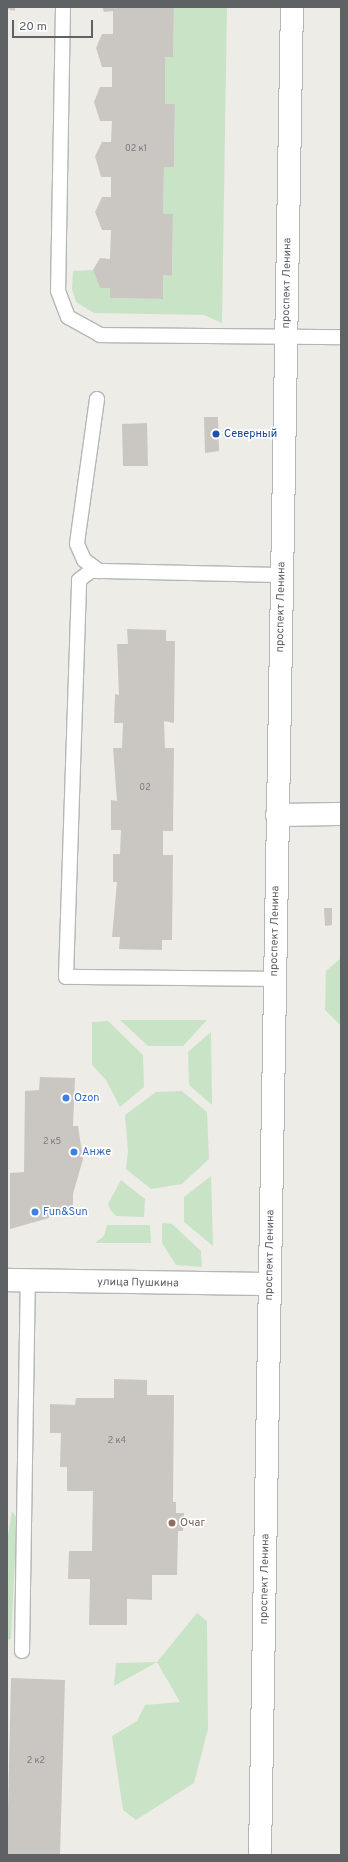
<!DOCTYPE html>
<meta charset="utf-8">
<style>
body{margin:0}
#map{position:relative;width:348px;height:1862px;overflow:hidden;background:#eeece7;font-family:Overpass,sans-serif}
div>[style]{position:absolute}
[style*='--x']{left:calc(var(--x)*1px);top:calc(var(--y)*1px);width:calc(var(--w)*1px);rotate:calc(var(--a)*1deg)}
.green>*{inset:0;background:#c9e3c7}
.building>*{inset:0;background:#cac7c3}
.roads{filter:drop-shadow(1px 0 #b4b7ba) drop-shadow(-1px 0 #b4b7ba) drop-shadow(0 1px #b4b7ba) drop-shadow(0 -1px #b4b7ba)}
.service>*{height:14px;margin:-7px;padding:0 7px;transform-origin:7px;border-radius:7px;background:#fff}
.tertiary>*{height:22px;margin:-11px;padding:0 11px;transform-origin:11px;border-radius:11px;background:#fff}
.secondary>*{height:22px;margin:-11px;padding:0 11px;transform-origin:11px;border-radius:11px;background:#fff}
.dots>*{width:11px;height:11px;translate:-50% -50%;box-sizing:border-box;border:2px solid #fff;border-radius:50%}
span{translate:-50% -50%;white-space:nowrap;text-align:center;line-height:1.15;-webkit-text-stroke:3.5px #fff;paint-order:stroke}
.number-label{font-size:9px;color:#797b7c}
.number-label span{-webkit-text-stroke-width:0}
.street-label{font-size:11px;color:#5e6265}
.transit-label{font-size:11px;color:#164399}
.left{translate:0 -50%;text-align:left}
.shop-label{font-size:11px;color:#366cbe}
.education-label{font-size:11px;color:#785e54}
.frame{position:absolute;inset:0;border:8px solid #5e6265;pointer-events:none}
.scale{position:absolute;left:12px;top:20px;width:81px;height:18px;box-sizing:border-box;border:2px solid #5e6265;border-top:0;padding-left:5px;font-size:12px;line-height:14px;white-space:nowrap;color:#5e6265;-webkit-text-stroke:3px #fff;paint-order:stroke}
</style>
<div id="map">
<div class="green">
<div style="clip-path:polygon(174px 7px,227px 7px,222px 323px,204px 315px,94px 313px,76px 302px,72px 289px,73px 271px,93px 270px,100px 288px,110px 288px,110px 298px,163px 299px,163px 275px,172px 276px,173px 214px,163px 214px,164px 167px,174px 166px,175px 104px,165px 104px,165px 57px,173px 57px)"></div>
<div style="clip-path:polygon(341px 958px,341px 1026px,325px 1010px,326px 971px)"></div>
<div style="clip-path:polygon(120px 1020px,207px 1020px,183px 1046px,148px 1046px)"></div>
<div style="clip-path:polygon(108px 1021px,143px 1055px,144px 1087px,120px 1107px,106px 1080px,92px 1065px,92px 1022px)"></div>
<div style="clip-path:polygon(211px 1032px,212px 1105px,189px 1085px,188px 1052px)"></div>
<div style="clip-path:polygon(182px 1091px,207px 1112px,209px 1159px,182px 1184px,151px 1189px,126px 1169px,128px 1151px,125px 1115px,156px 1092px)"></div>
<div style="clip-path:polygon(211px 1176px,213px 1246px,184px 1222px,184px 1197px)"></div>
<div style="clip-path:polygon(121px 1180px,145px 1199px,144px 1217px,116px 1216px,111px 1211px,108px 1204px)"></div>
<div style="clip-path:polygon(162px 1223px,172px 1224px,201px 1251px,202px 1267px,176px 1265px,162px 1243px)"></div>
<div style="clip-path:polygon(107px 1225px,150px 1225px,151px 1243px,95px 1243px,104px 1236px)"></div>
<div style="clip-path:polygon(12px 1511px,17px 1518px,11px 1639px,7px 1640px,7px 1542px)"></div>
<div style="clip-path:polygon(197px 1613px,207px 1621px,208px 1729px,194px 1783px,136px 1820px,123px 1810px,112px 1736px,137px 1721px,145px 1705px,180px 1702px,157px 1662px,114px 1686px,116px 1663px,157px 1662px)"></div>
</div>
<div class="building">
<div style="clip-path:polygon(7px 7px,15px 7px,15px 11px,7px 9px)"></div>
<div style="clip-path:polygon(102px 7px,174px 7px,173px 57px,165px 57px,165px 104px,175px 104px,174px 167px,164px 167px,163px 214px,173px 214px,172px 276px,163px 275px,163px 299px,110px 298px,110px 288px,100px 288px,93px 270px,100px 258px,110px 259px,111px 230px,102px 230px,95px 212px,102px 197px,111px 197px,111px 177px,101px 177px,95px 156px,102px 142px,111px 142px,112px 121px,100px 121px,94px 102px,100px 87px,112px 87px,112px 67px,102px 67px,96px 48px,102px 34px,113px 34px,113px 11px,104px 12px)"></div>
<div style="clip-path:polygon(204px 417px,218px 417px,219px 451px,205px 453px)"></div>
<div style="clip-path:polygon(147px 423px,148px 466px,123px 466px,122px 424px)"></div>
<div style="clip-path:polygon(127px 629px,166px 630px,166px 641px,175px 641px,174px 723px,164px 721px,165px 748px,174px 748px,173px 831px,163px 831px,163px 855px,173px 855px,172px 940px,162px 940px,162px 950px,119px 949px,120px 937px,112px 937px,117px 882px,113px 882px,113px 854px,120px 854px,121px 830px,111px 830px,111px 800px,117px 801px,113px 748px,122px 748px,123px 723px,114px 723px,115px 694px,119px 695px,117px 644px,128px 644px)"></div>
<div style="clip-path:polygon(324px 908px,332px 908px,332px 925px,325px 926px)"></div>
<div style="clip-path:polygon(40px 1077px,75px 1078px,73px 1126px,78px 1126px,83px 1159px,73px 1194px,73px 1210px,49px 1211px,49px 1218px,10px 1229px,10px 1173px,24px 1172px,25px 1091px,39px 1090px)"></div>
<div style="clip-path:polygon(114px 1379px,147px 1380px,147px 1395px,174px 1395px,173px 1502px,176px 1502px,176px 1513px,184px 1513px,183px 1531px,178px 1531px,177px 1575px,152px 1575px,152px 1600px,127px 1599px,127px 1625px,89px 1625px,90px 1579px,68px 1579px,69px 1551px,92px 1551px,93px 1491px,67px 1491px,67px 1467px,60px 1467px,61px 1433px,50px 1433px,50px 1404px,75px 1405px,76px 1398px,114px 1398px)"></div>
<div style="clip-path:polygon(11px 1678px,65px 1680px,60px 1855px,7px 1855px)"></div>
</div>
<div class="roads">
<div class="service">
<div style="--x:63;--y:7;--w:284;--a:91"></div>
<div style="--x:58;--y:291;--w:28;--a:69"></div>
<div style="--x:68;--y:317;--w:37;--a:29"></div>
<div style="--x:100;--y:335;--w:241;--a:0.5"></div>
<div style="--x:97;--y:399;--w:146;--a:97.9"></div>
<div style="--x:77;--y:544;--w:17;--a:66"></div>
<div style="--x:84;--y:560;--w:19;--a:36"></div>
<div style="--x:274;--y:979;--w:208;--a:-179.4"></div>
<div style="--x:66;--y:977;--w:397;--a:-88.1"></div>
<div style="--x:79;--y:580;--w:15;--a:-37"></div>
<div style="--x:91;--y:571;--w:8;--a:0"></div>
<div style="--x:99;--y:571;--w:183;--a:1.3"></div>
<div style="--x:22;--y:1651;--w:370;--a:-89.1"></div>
</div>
<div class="tertiary">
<div style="--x:277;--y:815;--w:64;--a:-0.9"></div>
<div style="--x:7;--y:1280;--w:263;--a:0.9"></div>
</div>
<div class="secondary">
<div style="--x:260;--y:1855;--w:1848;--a:-89.01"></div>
</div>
</div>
<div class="dots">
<div style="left:216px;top:434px;background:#1a4fb4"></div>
<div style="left:66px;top:1098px;background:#3f7fe0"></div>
<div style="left:74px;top:1152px;background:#3f7fe0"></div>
<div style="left:35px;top:1212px;background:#3f7fe0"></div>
<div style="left:172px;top:1523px;background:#8d6e63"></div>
</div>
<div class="number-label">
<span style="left:136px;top:149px">02 к1</span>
<span style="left:145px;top:788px">02</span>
<span style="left:52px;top:1142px">2 к5</span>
<span style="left:117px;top:1441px">2 к4</span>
<span style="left:36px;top:1761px">2 к2</span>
</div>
<div class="street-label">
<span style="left:287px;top:283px;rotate:-89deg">проспект Ленина</span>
<span style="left:281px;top:607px;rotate:-89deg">проспект Ленина</span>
<span style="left:275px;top:931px;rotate:-89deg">проспект Ленина</span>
<span style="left:270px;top:1255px;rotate:-89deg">проспект Ленина</span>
<span style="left:138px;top:1283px;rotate:1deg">улица Пушкина</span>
<span style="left:265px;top:1579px;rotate:-89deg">проспект Ленина</span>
</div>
<div class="transit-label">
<span class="left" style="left:224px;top:434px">Северный</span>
</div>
<div class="shop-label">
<span class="left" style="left:74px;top:1098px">Ozon</span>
<span class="left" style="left:82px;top:1152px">Анже</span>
<span class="left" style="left:43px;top:1212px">Fun&amp;Sun</span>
</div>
<div class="education-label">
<span class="left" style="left:180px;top:1523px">Очаг</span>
</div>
<div class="frame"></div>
<div class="scale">20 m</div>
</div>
